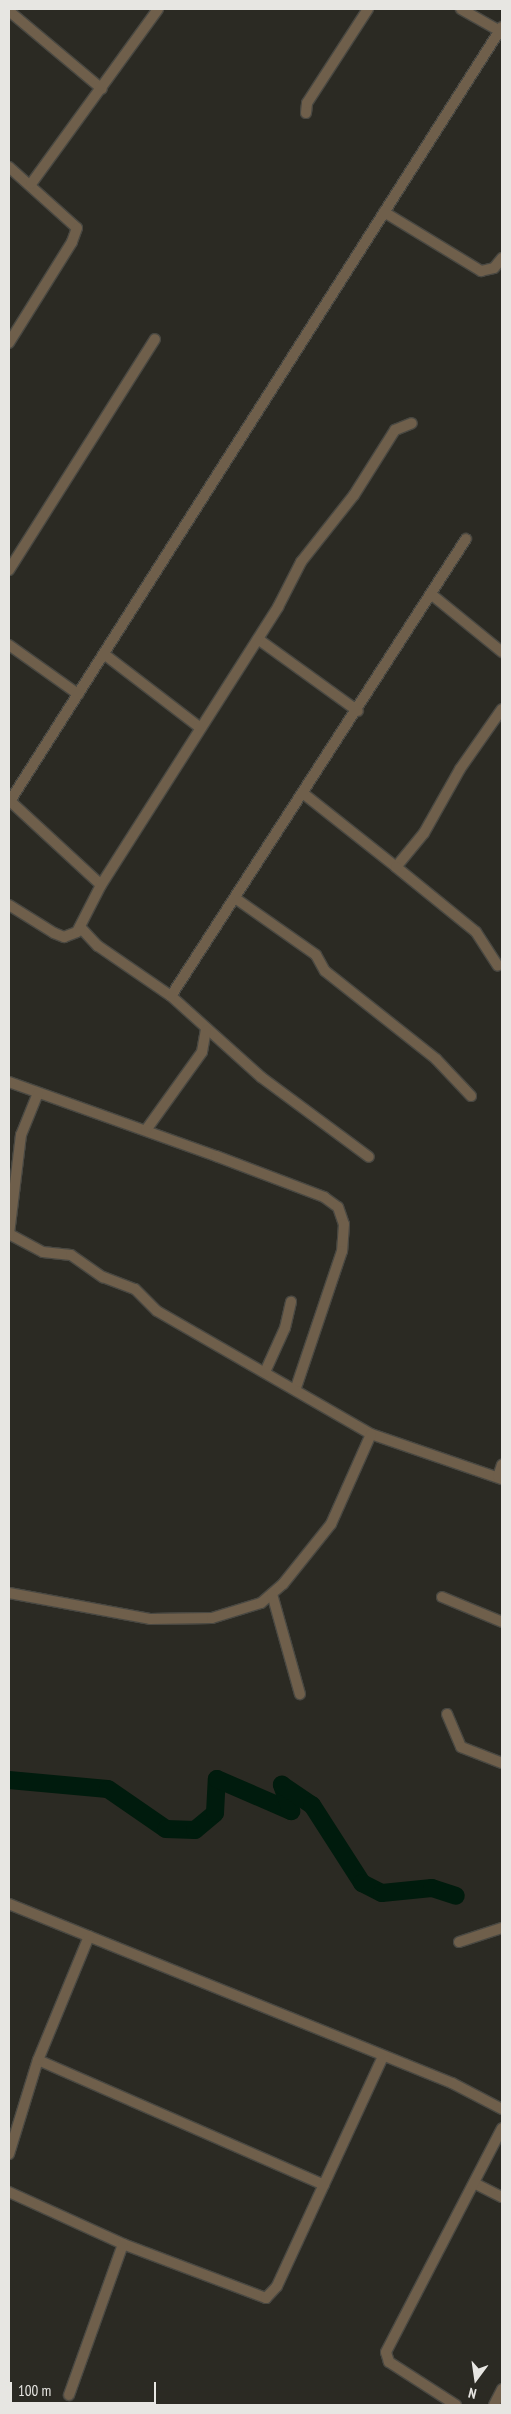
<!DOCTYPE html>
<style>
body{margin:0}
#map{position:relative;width:511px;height:2414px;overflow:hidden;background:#2b2a23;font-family:"PT Sans Narrow",sans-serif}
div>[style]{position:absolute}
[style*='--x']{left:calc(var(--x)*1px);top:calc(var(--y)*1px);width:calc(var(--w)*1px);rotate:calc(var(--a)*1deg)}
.river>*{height:18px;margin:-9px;padding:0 9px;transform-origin:9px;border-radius:9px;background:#001b0d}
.roads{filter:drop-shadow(1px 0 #494842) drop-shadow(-1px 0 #494842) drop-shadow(0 1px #494842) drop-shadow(0 -1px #494842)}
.minor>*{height:10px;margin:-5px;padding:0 5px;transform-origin:5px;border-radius:5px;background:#6f5f4b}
span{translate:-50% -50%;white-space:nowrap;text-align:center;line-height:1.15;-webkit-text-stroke:4px #2b2a23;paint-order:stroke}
.frame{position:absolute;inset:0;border:10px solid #e7e6e2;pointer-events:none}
.north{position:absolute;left:451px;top:2354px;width:50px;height:50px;-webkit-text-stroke:4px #2b2a23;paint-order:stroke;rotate:194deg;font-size:14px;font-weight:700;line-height:20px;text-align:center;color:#e7e6e2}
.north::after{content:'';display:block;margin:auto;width:18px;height:22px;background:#e7e6e2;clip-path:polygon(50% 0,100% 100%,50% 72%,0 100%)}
.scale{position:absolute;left:10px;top:2382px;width:146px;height:22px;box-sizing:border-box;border:2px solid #e7e6e2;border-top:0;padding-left:6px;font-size:15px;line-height:18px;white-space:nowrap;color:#e7e6e2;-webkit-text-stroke:4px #2b2a23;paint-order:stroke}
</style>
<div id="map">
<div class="river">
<div style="--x:9;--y:1780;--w:99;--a:5.2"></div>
<div style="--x:108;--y:1789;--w:70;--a:34.6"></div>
<div style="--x:166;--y:1829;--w:29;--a:2"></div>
<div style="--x:195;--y:1830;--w:26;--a:-40"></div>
<div style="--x:215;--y:1813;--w:34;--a:-87"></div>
<div style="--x:217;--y:1779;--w:81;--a:23.4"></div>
<div style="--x:291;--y:1811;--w:28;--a:-109"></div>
<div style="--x:282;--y:1785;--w:36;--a:34"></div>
<div style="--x:312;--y:1805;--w:93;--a:57.3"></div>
<div style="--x:362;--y:1883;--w:22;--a:27"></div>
<div style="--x:382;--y:1893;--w:50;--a:-5.7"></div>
<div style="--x:432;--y:1888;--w:25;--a:18"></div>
</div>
<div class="roads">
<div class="minor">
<div style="--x:461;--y:9;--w:45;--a:29.4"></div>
<div style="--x:9;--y:11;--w:121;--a:40"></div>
<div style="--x:306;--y:113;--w:10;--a:-84"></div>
<div style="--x:307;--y:103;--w:112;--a:-57"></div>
<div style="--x:9;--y:167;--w:91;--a:41.9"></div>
<div style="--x:77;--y:228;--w:15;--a:110"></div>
<div style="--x:72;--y:242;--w:119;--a:122"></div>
<div style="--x:31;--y:184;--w:216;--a:-54"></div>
<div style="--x:384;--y:212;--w:114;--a:31.3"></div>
<div style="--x:481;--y:271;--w:13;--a:-13"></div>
<div style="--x:494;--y:268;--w:13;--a:-51"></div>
<div style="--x:9;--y:570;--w:273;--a:-57.7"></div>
<div style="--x:431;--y:594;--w:92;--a:39.2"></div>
<div style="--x:258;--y:639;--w:123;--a:35.8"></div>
<div style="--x:9;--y:645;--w:85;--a:35.4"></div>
<div style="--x:104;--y:654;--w:120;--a:37.5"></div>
<div style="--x:304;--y:794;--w:117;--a:38.4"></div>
<div style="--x:396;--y:867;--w:44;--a:-50.5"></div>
<div style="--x:424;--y:833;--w:73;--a:-60.6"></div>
<div style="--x:460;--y:769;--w:73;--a:-55"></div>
<div style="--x:9;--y:800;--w:125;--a:42.7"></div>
<div style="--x:10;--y:801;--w:917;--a:-57.56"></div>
<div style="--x:396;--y:867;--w:103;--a:39.1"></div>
<div style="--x:476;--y:932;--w:40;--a:57.1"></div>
<div style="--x:235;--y:898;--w:99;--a:35.1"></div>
<div style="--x:316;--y:955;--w:18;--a:61"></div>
<div style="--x:325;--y:971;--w:142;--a:38.4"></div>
<div style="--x:436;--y:1059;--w:51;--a:46.6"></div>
<div style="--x:9;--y:905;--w:53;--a:31.9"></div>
<div style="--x:54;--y:933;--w:11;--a:22"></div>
<div style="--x:64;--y:937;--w:14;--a:-21"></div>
<div style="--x:77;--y:932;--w:53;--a:-62.9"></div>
<div style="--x:101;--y:885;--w:330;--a:-57.5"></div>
<div style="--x:278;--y:607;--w:51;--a:-62.9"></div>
<div style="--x:301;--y:562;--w:85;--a:-51.7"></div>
<div style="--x:354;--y:495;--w:77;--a:-57.8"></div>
<div style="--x:395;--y:430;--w:18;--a:-22"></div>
<div style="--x:80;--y:927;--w:26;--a:47"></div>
<div style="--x:98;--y:946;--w:88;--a:34.4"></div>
<div style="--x:171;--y:996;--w:121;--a:42"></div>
<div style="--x:261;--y:1077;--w:134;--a:36.5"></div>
<div style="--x:171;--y:996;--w:544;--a:-57.16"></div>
<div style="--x:9;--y:1082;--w:220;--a:19.7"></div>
<div style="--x:216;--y:1156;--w:116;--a:20.8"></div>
<div style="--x:324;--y:1197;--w:17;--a:36"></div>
<div style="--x:338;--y:1207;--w:18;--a:71"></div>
<div style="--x:344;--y:1224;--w:27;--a:94"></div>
<div style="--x:342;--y:1251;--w:145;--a:108.6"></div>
<div style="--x:146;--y:1130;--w:96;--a:-54.3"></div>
<div style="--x:202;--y:1052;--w:22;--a:-80"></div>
<div style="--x:9;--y:1234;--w:38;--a:28"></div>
<div style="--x:43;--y:1252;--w:28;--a:6"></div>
<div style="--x:71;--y:1255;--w:39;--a:35"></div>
<div style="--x:103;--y:1277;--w:34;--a:21"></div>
<div style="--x:135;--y:1289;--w:31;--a:45"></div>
<div style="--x:157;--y:1311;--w:247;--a:29.9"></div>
<div style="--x:371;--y:1434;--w:139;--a:19"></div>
<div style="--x:9;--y:1234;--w:100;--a:-83.1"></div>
<div style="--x:21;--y:1135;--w:45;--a:-68"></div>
<div style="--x:265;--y:1372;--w:48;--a:-65.6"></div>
<div style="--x:285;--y:1328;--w:27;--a:-77"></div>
<div style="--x:498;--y:1477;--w:13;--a:-72"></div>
<div style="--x:9;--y:1593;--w:143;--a:10.4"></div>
<div style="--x:150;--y:1619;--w:62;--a:-0.9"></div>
<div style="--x:212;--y:1618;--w:51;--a:-17"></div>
<div style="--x:261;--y:1603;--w:29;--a:-41"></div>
<div style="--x:283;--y:1584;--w:77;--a:-51.3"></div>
<div style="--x:331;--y:1524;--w:98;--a:-66"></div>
<div style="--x:272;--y:1594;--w:104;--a:74.4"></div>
<div style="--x:442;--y:1597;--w:65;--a:22.6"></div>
<div style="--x:447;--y:1714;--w:36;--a:67"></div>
<div style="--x:461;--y:1747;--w:44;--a:21.3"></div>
<div style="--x:9;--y:1904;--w:478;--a:22"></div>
<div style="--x:452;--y:2083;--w:56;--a:27.5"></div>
<div style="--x:459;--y:1942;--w:45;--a:-18"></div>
<div style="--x:38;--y:2060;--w:312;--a:23.6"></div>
<div style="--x:9;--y:2154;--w:98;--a:-72.9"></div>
<div style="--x:38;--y:2060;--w:134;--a:-67.6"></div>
<div style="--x:474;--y:2183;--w:31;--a:27"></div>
<div style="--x:9;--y:2192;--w:125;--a:24.5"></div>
<div style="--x:123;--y:2244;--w:153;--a:20.7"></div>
<div style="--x:266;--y:2298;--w:16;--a:-47"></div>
<div style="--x:277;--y:2286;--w:252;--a:-65.2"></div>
<div style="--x:69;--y:2395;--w:160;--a:-70.3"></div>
<div style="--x:456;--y:2405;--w:80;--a:-147.3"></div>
<div style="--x:389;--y:2362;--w:10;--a:-107"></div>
<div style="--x:386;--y:2352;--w:252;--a:-62.6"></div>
<div style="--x:494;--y:2405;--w:18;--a:-63"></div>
</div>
</div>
<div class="frame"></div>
<div class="north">N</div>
<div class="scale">100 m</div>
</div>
